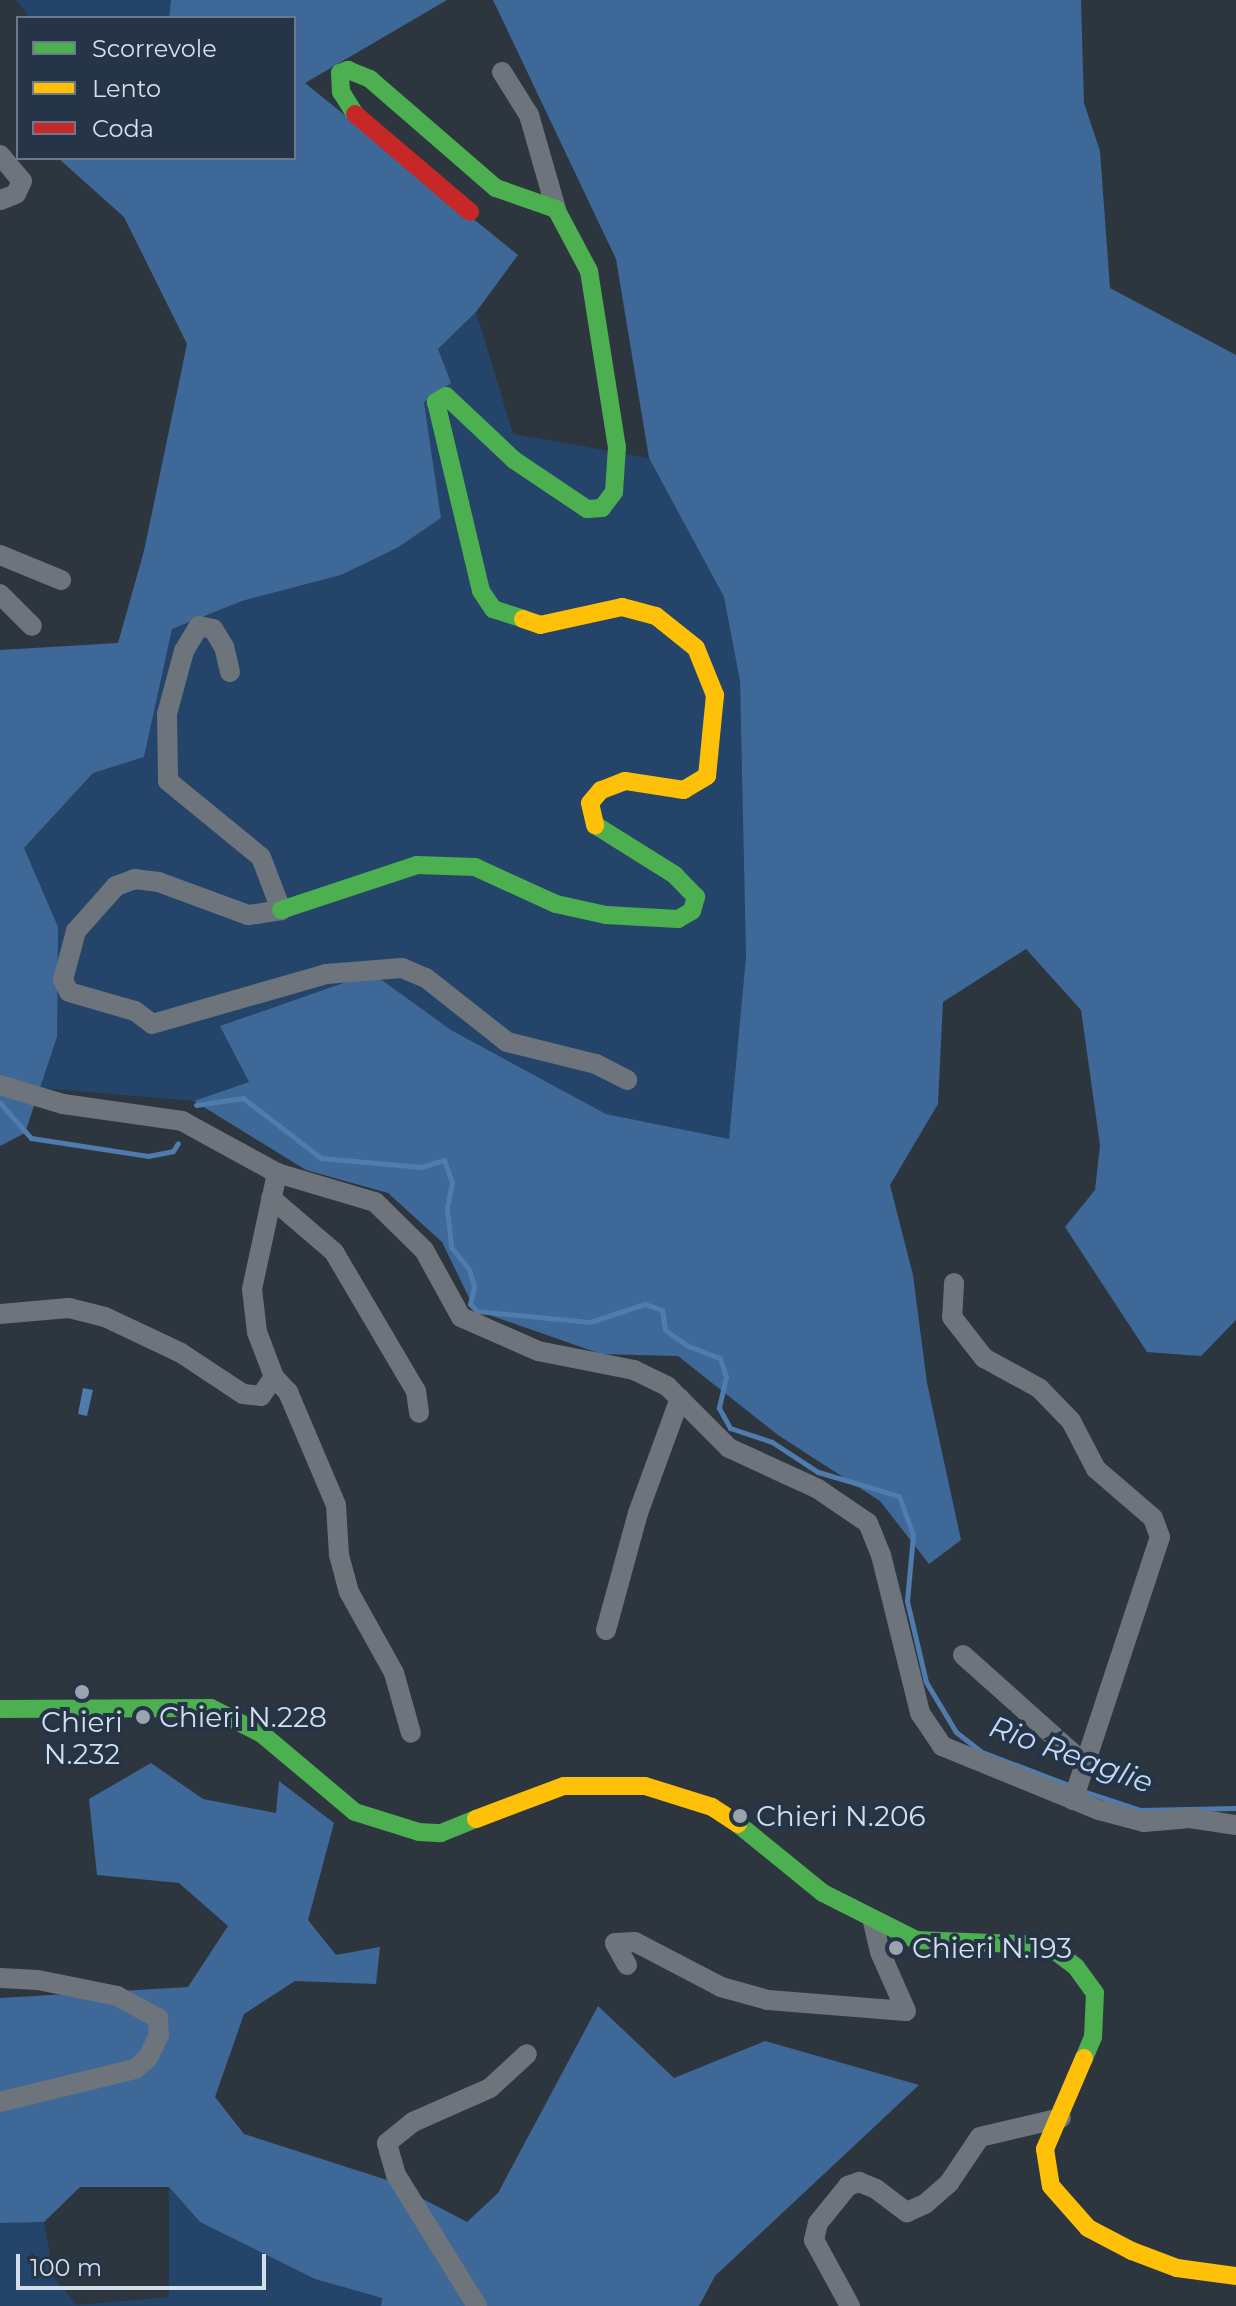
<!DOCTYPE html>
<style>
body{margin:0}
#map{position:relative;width:1236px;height:2306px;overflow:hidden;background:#2d363f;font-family:Montserrat,sans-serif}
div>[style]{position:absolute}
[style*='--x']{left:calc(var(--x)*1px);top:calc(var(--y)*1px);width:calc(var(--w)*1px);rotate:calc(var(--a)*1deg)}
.green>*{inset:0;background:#244569}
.forest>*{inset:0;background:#3e6897}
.water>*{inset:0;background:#4f7bad}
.stream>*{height:5px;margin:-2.5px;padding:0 2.5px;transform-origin:2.5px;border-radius:2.5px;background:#4f7bad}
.street>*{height:20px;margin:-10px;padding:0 10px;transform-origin:10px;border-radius:10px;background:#6e747b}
.fast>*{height:18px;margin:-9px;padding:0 9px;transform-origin:9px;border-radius:9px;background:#4caf50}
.slow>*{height:18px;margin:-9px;padding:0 9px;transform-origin:9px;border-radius:9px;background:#ffc107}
.jam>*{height:18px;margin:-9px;padding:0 9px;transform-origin:9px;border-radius:9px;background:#c62828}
.dots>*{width:22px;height:22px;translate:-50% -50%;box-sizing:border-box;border:4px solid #253547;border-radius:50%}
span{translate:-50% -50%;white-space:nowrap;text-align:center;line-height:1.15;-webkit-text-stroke:8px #253547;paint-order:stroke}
.poi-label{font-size:28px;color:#d5dfea}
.left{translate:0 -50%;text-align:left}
.water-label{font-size:30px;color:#c1dbfa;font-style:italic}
.legend{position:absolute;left:16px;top:16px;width:280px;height:144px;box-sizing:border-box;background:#253547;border:2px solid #6b7988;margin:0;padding:10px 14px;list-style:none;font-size:24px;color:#d5dfea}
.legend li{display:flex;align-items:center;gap:16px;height:40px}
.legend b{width:40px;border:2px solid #6b7988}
.scale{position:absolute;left:16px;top:2254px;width:250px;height:36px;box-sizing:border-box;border:4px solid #d5dfea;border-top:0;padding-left:10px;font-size:24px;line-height:28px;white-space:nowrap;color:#d5dfea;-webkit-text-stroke:6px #253547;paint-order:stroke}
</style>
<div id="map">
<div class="green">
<div style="clip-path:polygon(16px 0,171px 0,169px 18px,30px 18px)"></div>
<div style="clip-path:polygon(476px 312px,513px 434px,649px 458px,724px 597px,740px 681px,746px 957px,729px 1140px,606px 1114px,451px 1030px,372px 973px,221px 1026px,249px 1082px,194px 1101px,40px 1088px,57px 1037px,24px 848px,93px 772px,144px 757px,172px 629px,242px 601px,341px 575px,397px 548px,441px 518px,424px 401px,438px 349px)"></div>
<div style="clip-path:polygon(169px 2187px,200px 2222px,315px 2279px,382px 2298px,381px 2306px,0 2306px,0 2223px,44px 2222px,54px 2278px,77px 2305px,169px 2297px)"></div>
</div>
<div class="forest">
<div style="clip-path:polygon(171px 0,447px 0,305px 83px,518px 255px,476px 312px,438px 349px,451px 383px,424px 402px,441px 518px,397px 548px,341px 575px,242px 601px,172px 629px,144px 757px,93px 773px,24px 848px,58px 927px,57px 1037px,25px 1133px,0 1146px,0 650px,118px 643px,144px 551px,187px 344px,124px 217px,58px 158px,294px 158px,294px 18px,169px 18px)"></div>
<div style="clip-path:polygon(493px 0,1081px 0,1084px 103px,1100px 151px,1110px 288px,1236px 355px,1236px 1320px,1201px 1356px,1147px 1352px,1065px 1227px,1095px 1190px,1100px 1145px,1081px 1010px,1026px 949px,943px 1002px,938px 1104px,890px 1185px,913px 1275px,927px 1383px,961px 1540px,929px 1564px,880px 1501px,778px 1435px,678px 1356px,601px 1354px,475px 1310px,442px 1242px,388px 1193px,306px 1170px,194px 1101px,249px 1082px,220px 1026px,372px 973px,451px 1030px,606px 1114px,729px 1139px,746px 957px,740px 681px,724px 597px,649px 458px,616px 259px)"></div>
<div style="clip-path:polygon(151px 1763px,203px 1799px,276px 1813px,279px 1781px,334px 1823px,308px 1920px,336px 1955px,380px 1947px,376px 1984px,295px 1981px,244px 2014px,215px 2097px,244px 2134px,387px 2180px,467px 2222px,498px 2193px,598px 2006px,674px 2078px,765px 2041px,919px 2085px,715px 2276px,699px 2306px,381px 2306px,382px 2298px,315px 2279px,200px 2222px,169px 2187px,80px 2187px,44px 2222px,0 2223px,0 1998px,188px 1987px,228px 1926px,179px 1883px,97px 1875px,89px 1799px)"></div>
</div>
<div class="water">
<div style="clip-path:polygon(83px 1388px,93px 1390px,87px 1416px,78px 1414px)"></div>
</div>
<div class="stream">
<div style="--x:0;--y:1103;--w:47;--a:48.5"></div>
<div style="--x:31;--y:1138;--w:118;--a:8.7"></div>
<div style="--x:148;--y:1156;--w:25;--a:-11"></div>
<div style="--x:173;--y:1151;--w:9;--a:-58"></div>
<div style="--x:196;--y:1105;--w:48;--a:-8.5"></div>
<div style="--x:243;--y:1098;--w:98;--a:37.6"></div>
<div style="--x:321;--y:1158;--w:100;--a:5.1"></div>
<div style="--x:421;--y:1167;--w:24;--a:-17"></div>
<div style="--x:444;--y:1160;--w:23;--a:70"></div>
<div style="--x:452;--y:1182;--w:26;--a:101"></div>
<div style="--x:447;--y:1208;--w:39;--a:84"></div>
<div style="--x:451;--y:1247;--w:28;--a:51"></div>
<div style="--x:469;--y:1269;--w:19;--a:74"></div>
<div style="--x:474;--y:1287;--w:17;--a:103"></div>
<div style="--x:470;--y:1304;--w:10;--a:45"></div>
<div style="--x:477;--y:1311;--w:114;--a:5.6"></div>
<div style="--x:590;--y:1322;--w:58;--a:-18.1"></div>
<div style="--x:645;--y:1304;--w:18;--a:19"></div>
<div style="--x:662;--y:1310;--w:20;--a:81"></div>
<div style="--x:665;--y:1330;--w:28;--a:35"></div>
<div style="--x:688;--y:1346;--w:34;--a:21"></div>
<div style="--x:720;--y:1358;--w:20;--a:72"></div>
<div style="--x:726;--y:1377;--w:32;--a:103"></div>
<div style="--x:719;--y:1408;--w:23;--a:61"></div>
<div style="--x:730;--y:1428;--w:44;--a:18.4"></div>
<div style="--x:772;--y:1442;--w:55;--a:33.1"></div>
<div style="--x:818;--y:1472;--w:84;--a:16.5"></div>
<div style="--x:899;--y:1496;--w:41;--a:70.3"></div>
<div style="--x:913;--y:1535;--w:66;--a:95.2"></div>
<div style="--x:907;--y:1601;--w:83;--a:76.8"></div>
<div style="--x:926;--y:1682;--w:58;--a:59"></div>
<div style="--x:956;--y:1732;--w:33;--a:38"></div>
<div style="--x:982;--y:1752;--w:95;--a:20.9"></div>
<div style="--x:1080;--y:1790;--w:63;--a:18.4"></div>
<div style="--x:1140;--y:1810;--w:96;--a:-1.2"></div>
</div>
<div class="street">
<div style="--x:502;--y:72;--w:51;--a:57.9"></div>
<div style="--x:529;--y:115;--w:98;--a:74"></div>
<div style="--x:0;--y:155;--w:34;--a:50"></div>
<div style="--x:22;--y:181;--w:14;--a:115"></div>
<div style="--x:16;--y:194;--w:17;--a:159"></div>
<div style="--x:0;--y:555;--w:66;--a:22.3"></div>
<div style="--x:0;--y:594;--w:45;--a:45"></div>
<div style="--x:230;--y:672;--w:26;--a:-103"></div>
<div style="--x:224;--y:647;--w:21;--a:-121"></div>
<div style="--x:213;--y:629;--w:14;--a:-168"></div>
<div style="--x:199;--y:626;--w:29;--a:121"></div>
<div style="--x:184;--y:651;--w:65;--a:105.1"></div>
<div style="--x:167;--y:714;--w:67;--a:89.1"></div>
<div style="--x:168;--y:781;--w:120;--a:39.3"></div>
<div style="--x:261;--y:857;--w:57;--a:69.3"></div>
<div style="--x:281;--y:910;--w:33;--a:171"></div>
<div style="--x:248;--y:915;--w:95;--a:-159.7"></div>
<div style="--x:159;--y:882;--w:24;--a:-173"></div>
<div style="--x:135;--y:879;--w:20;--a:160"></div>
<div style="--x:116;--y:886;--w:60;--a:131.6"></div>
<div style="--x:76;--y:931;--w:51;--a:104.9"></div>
<div style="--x:63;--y:980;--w:13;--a:63"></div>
<div style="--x:69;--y:992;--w:69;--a:16.1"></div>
<div style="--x:135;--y:1011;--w:21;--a:37"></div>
<div style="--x:152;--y:1024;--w:181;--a:-16"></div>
<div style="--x:326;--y:974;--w:76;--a:-4.5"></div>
<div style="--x:402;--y:968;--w:26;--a:23"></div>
<div style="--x:426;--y:978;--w:103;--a:38.3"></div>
<div style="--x:507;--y:1042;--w:92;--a:13.9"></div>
<div style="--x:596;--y:1064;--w:35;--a:27"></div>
<div style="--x:0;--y:1085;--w:66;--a:16.8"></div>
<div style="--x:63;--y:1104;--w:120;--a:8.1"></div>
<div style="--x:182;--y:1121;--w:108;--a:28.7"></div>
<div style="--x:277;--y:1173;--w:102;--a:16.5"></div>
<div style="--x:375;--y:1202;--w:69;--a:44.4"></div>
<div style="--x:424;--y:1250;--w:77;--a:61.1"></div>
<div style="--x:461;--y:1317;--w:84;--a:23.8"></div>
<div style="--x:538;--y:1351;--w:98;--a:11.2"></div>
<div style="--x:634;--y:1370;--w:37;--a:26"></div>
<div style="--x:667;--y:1386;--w:88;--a:45"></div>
<div style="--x:729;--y:1448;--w:98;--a:24.7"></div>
<div style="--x:818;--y:1489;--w:60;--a:34.2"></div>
<div style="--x:868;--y:1523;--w:35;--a:68"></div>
<div style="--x:881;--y:1555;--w:163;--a:76.1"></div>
<div style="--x:920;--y:1713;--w:40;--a:56"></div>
<div style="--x:942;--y:1746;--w:170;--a:22.2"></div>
<div style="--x:1099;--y:1810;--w:47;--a:14.9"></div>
<div style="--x:1144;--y:1822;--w:46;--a:-5"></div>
<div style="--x:1190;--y:1818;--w:47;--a:8.7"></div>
<div style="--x:271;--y:1198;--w:83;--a:40.6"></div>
<div style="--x:334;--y:1252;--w:161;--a:59.5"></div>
<div style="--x:416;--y:1391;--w:22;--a:82"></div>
<div style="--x:954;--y:1283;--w:34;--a:93"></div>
<div style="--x:952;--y:1317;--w:52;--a:52"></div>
<div style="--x:984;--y:1358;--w:63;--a:28.6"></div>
<div style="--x:1039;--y:1388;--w:46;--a:45.9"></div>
<div style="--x:1071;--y:1421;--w:54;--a:62.5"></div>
<div style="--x:1096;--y:1469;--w:75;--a:40.7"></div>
<div style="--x:1153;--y:1518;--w:20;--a:70"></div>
<div style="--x:1160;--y:1537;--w:277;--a:108.3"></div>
<div style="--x:0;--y:1314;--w:69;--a:-5"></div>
<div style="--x:69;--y:1308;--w:37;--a:14"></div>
<div style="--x:105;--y:1317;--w:84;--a:25.3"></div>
<div style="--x:181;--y:1353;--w:74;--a:33.5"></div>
<div style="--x:243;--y:1394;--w:18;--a:6"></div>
<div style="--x:261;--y:1396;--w:23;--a:-56"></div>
<div style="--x:274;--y:1377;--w:48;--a:-110.7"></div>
<div style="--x:257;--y:1332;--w:43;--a:-96.6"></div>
<div style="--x:252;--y:1289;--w:119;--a:-77.8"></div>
<div style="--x:274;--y:1377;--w:21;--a:47"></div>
<div style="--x:288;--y:1392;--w:123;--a:67"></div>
<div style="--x:336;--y:1505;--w:50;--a:86.6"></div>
<div style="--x:339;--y:1555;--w:38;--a:75"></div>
<div style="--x:349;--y:1592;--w:93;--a:60.9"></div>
<div style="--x:394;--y:1673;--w:62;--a:74.2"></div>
<div style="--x:606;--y:1630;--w:121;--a:-74.7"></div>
<div style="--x:638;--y:1513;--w:122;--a:-69.9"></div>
<div style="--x:963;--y:1655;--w:162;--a:41.8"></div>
<div style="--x:627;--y:1965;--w:25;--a:-119"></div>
<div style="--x:615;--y:1943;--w:20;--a:-3"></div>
<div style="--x:635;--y:1942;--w:97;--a:27.6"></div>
<div style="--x:721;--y:1987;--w:49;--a:15.5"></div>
<div style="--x:768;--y:2000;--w:138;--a:4.6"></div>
<div style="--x:906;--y:2011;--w:64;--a:-113.8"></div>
<div style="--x:880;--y:1952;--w:31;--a:-103"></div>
<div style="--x:0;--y:1978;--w:38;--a:3"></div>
<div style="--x:38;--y:1980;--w:81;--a:11.4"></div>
<div style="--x:117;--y:1996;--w:47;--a:28.2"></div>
<div style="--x:158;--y:2018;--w:17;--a:87"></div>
<div style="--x:159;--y:2035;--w:25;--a:116"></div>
<div style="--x:148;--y:2058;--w:17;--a:140"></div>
<div style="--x:135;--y:2069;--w:139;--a:166.3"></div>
<div style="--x:477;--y:2306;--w:154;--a:-121.7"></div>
<div style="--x:396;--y:2175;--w:33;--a:-106"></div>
<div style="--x:387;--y:2143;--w:33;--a:-39"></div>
<div style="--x:413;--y:2122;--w:84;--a:-23.8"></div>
<div style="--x:490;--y:2088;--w:50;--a:-42.6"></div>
<div style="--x:850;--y:2306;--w:75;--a:-118.6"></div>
<div style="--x:814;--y:2240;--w:17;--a:-77"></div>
<div style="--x:818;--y:2223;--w:48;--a:-51"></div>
<div style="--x:848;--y:2186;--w:12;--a:-20"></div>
<div style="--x:859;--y:2182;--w:18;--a:22"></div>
<div style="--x:876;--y:2189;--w:39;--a:37"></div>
<div style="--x:907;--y:2212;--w:20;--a:-24"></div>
<div style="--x:925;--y:2204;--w:32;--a:-41"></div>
<div style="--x:949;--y:2183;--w:55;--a:-56"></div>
<div style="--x:980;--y:2137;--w:83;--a:-13.2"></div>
</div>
<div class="fast">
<div style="--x:355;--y:114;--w:26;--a:-122"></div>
<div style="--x:341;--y:92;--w:19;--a:-93"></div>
<div style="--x:340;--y:73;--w:9;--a:-21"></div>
<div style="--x:348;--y:70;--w:24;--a:22"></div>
<div style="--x:370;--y:79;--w:167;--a:40.9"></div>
<div style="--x:496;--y:188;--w:64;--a:19.3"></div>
<div style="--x:556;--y:209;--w:70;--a:62"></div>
<div style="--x:589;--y:271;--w:178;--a:81"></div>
<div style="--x:617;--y:447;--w:45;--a:93.8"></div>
<div style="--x:614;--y:492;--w:20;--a:127"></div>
<div style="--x:602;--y:508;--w:15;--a:176"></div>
<div style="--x:587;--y:509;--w:88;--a:-146.1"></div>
<div style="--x:514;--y:460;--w:93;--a:-136.7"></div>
<div style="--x:446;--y:396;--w:12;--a:149"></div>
<div style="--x:436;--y:402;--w:194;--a:76.6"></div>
<div style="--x:481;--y:591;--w:22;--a:56"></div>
<div style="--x:493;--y:609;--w:32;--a:18"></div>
<div style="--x:281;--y:910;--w:143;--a:-18.3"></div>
<div style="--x:417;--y:865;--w:58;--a:2"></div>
<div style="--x:475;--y:867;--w:89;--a:24.6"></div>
<div style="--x:556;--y:904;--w:51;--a:12.4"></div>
<div style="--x:606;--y:915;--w:72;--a:3.2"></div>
<div style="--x:678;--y:919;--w:16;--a:-30"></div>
<div style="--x:692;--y:911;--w:15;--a:-74"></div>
<div style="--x:696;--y:897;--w:30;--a:-134"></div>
<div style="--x:675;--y:875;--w:94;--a:-148"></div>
<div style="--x:0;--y:1709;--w:211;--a:-0.3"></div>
<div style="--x:211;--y:1708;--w:57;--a:27"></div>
<div style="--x:262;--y:1734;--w:121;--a:40"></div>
<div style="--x:355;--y:1812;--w:67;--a:17.4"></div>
<div style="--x:419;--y:1832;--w:22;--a:3"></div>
<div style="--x:441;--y:1833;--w:38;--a:-22"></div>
<div style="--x:738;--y:1824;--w:109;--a:39.1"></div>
<div style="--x:823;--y:1893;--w:104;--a:26.8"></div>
<div style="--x:916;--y:1940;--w:131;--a:2.2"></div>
<div style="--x:1047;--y:1945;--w:36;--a:37"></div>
<div style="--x:1076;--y:1967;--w:32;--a:54"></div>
<div style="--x:1095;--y:1993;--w:44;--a:92.6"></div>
<div style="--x:1093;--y:2037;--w:23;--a:113"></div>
</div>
<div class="slow">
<div style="--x:523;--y:619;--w:18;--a:19"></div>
<div style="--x:540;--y:625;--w:84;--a:-12.4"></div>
<div style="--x:622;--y:607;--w:35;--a:15"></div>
<div style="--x:656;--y:616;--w:51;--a:38.7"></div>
<div style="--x:696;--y:648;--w:51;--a:68"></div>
<div style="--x:715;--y:695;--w:81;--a:95.6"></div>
<div style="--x:707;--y:776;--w:27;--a:149"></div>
<div style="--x:684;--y:790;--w:60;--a:-171.3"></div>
<div style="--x:625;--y:781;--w:26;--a:159"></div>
<div style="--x:601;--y:790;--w:17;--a:130"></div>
<div style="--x:590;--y:803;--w:23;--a:77"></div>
<div style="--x:476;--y:1819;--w:94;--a:-20.6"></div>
<div style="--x:564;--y:1786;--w:81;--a:0"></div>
<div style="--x:645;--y:1786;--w:70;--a:17.4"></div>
<div style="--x:712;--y:1807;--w:31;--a:33"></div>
<div style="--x:1084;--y:2058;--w:99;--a:113.2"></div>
<div style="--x:1045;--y:2149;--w:37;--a:81"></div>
<div style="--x:1051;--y:2186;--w:56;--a:48.6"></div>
<div style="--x:1088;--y:2228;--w:50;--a:27.6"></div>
<div style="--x:1132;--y:2251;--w:48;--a:20.7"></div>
<div style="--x:1177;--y:2268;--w:60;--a:7.7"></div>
</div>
<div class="jam">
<div style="--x:355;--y:114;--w:151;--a:40.4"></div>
</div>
<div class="dots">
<div style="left:82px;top:1692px;background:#9aa4ae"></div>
<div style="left:143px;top:1717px;background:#9aa4ae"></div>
<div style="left:740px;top:1816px;background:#9aa4ae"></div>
<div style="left:896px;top:1948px;background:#9aa4ae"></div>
</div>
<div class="poi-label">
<span class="left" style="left:159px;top:1717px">Chieri N.228</span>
<span style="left:82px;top:1738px">Chieri<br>N.232</span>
<span class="left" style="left:756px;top:1816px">Chieri N.206</span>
<span class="left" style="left:912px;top:1948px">Chieri N.193</span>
</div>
<div class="water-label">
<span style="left:1071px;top:1755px;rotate:20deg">Rio Reaglie</span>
</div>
<ul class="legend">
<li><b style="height:10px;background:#4caf50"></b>Scorrevole</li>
<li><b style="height:10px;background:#ffc107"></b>Lento</li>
<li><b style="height:10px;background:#c62828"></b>Coda</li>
</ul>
<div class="scale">100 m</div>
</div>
